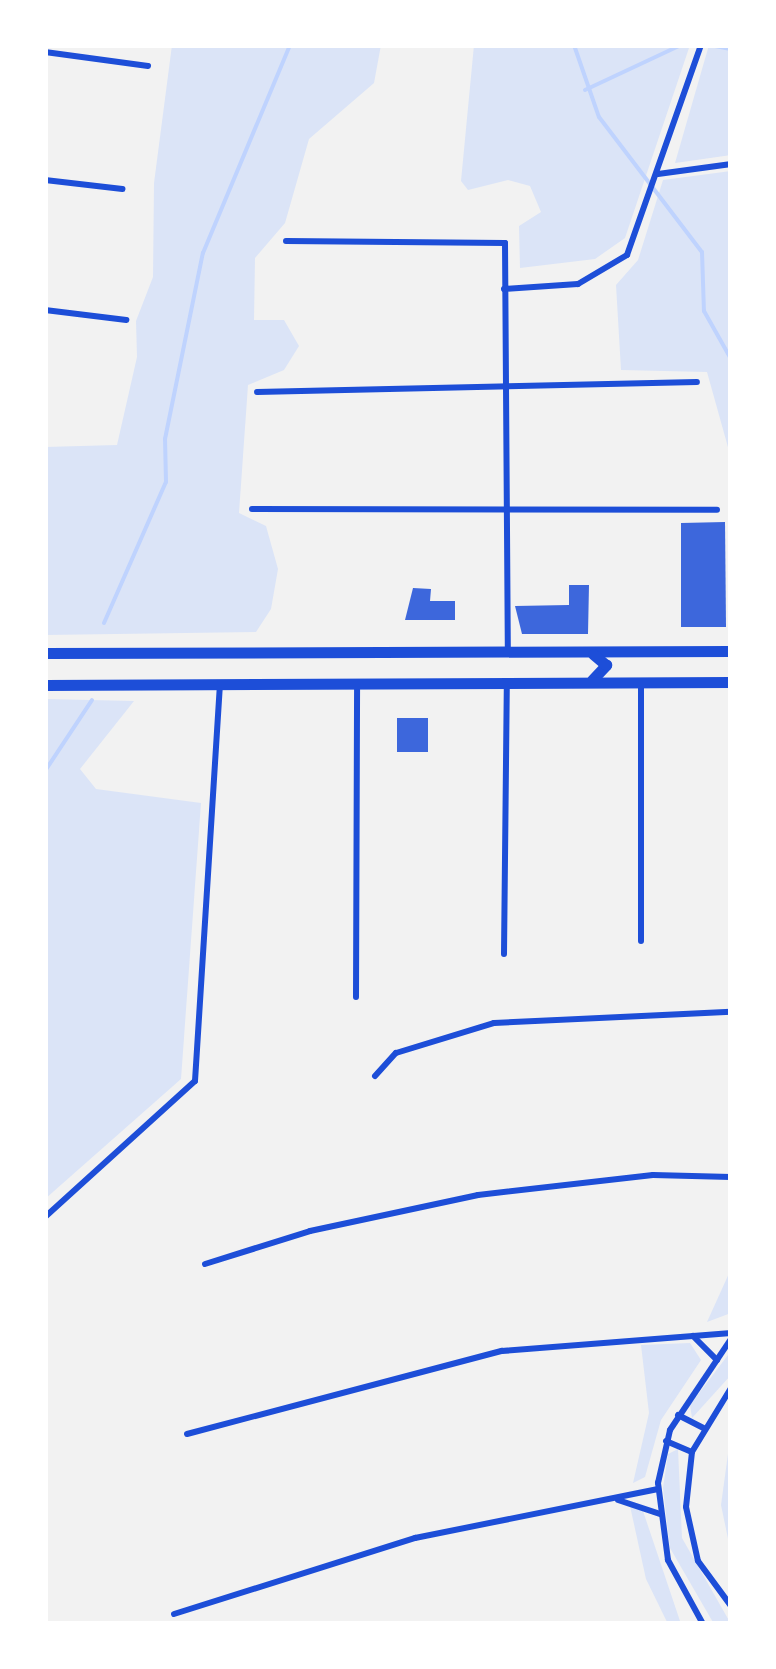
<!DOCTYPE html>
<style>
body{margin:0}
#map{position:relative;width:776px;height:1669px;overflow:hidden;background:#f2f2f2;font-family:"Sofia Sans Condensed",sans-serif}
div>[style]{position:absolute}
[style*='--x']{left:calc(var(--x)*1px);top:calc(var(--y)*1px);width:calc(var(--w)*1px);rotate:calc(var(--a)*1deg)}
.green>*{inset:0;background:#dbe4f7}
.stream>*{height:4px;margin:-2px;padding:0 2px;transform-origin:2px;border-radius:2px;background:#bfd3fe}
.building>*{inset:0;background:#3d67dc}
.minor>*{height:6px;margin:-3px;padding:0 3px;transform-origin:3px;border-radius:3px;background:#1d4ed8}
.primary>*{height:11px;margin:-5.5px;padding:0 5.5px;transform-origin:5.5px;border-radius:5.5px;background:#1d4ed8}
span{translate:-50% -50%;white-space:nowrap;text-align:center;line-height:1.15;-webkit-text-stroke:9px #fff;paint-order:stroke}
.frame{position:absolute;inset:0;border:48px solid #fff;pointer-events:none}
</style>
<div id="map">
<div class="green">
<div style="clip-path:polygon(172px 45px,381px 45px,374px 83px,309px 139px,285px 223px,255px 258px,254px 320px,284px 320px,299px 346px,284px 370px,248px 385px,239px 513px,266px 526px,278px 569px,271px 609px,256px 632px,45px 635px,45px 447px,117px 445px,137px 357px,136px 321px,153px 277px,154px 183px)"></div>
<div style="clip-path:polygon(474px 45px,690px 45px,625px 238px,595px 259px,520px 268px,519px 226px,541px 212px,530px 186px,508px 180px,468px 190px,461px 181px)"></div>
<div style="clip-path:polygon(709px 45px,731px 45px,731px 155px,675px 163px)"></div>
<div style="clip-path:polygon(731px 171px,731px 458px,707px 372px,621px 370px,616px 285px,638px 260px,663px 180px)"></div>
<div style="clip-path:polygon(45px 699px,134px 701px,80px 769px,96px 789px,201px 803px,181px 1079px,45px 1199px)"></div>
<div style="clip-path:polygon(731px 1269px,731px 1313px,707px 1322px)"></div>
<div style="clip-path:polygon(690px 1343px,701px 1360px,661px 1420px,645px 1477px,633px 1483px,649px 1413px,641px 1345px)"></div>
<div style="clip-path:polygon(731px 1351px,731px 1375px,692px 1418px,690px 1405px)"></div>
<div style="clip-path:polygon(731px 1432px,731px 1553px,721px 1505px)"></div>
<div style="clip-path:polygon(678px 1449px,682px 1538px,731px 1624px,714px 1624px,670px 1548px,663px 1488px,668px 1454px)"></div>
<div style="clip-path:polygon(630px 1506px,643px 1511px,681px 1624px,668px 1624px,646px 1579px)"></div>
</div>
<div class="stream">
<div style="--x:574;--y:45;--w:76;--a:70.9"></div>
<div style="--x:599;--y:117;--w:170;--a:52.7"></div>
<div style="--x:702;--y:252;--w:59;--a:88.1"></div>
<div style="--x:704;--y:311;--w:55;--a:60.6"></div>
<div style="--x:710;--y:45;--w:21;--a:11"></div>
<div style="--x:585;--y:90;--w:106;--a:-25.1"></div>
<div style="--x:104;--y:623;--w:154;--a:-66.3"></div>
<div style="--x:166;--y:482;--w:43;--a:-91.3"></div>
<div style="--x:165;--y:439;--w:190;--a:-78.5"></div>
<div style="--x:203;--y:253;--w:225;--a:-67.3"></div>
<div style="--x:45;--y:771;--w:85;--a:-56.5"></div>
</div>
<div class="building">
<div style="clip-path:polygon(725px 522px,726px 627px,681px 627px,681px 523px)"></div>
<div style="clip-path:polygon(569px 585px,589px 585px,588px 634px,522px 634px,515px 606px,569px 605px)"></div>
<div style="clip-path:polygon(413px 588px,431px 589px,430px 601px,455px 601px,455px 620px,405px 620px)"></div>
<div style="clip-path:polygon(397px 718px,428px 718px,428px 752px,397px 752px)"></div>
</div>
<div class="minor">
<div style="--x:45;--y:52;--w:104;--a:7.7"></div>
<div style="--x:658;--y:174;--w:74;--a:-7.8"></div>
<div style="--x:45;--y:180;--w:78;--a:6.7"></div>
<div style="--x:286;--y:241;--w:219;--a:0.5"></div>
<div style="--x:505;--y:243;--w:410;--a:89.6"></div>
<div style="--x:504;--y:289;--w:74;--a:-3.9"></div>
<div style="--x:578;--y:284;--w:57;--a:-30.6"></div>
<div style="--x:627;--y:255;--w:223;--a:-70.6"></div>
<div style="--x:45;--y:310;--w:82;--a:7"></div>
<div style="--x:257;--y:392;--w:440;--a:-1.3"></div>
<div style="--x:252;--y:509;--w:465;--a:0.1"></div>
<div style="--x:641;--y:941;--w:258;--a:-90"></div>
<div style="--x:504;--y:954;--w:270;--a:-89.4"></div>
<div style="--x:356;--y:997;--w:312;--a:-89.8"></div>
<div style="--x:375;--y:1076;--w:31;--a:-48"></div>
<div style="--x:396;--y:1053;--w:102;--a:-17"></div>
<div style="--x:494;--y:1023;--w:237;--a:-2.7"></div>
<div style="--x:45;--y:1217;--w:202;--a:-42.2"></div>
<div style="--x:195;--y:1081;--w:397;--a:-86.4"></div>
<div style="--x:205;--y:1264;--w:110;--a:-17.4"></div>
<div style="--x:310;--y:1231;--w:172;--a:-12.1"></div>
<div style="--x:478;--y:1195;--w:176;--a:-6.5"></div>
<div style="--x:653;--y:1175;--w:78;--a:1.5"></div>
<div style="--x:693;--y:1336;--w:34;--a:45"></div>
<div style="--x:731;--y:1388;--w:75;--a:121.4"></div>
<div style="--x:692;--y:1452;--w:55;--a:96.2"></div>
<div style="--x:686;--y:1507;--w:55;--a:77.5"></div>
<div style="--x:698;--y:1561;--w:56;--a:53.7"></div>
<div style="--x:678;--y:1415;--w:28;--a:27"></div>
<div style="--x:187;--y:1434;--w:326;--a:-14.8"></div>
<div style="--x:502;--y:1351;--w:230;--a:-4.5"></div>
<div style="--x:666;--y:1441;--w:28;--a:23"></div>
<div style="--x:618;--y:1500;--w:44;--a:18.4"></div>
<div style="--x:174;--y:1614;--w:253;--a:-17.5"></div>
<div style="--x:415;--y:1538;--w:248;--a:-11.4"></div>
<div style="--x:703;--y:1624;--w:73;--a:-118.7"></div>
<div style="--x:668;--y:1560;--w:78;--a:-97.4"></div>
<div style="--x:658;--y:1483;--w:54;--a:-77.2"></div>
<div style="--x:670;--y:1430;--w:110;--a:-56.2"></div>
</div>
<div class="primary">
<div style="--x:45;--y:653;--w:686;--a:-0.17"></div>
<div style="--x:592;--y:680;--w:21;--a:-47"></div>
<div style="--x:606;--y:665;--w:17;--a:-140"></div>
<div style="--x:45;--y:685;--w:686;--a:-0.25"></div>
</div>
<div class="frame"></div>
</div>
